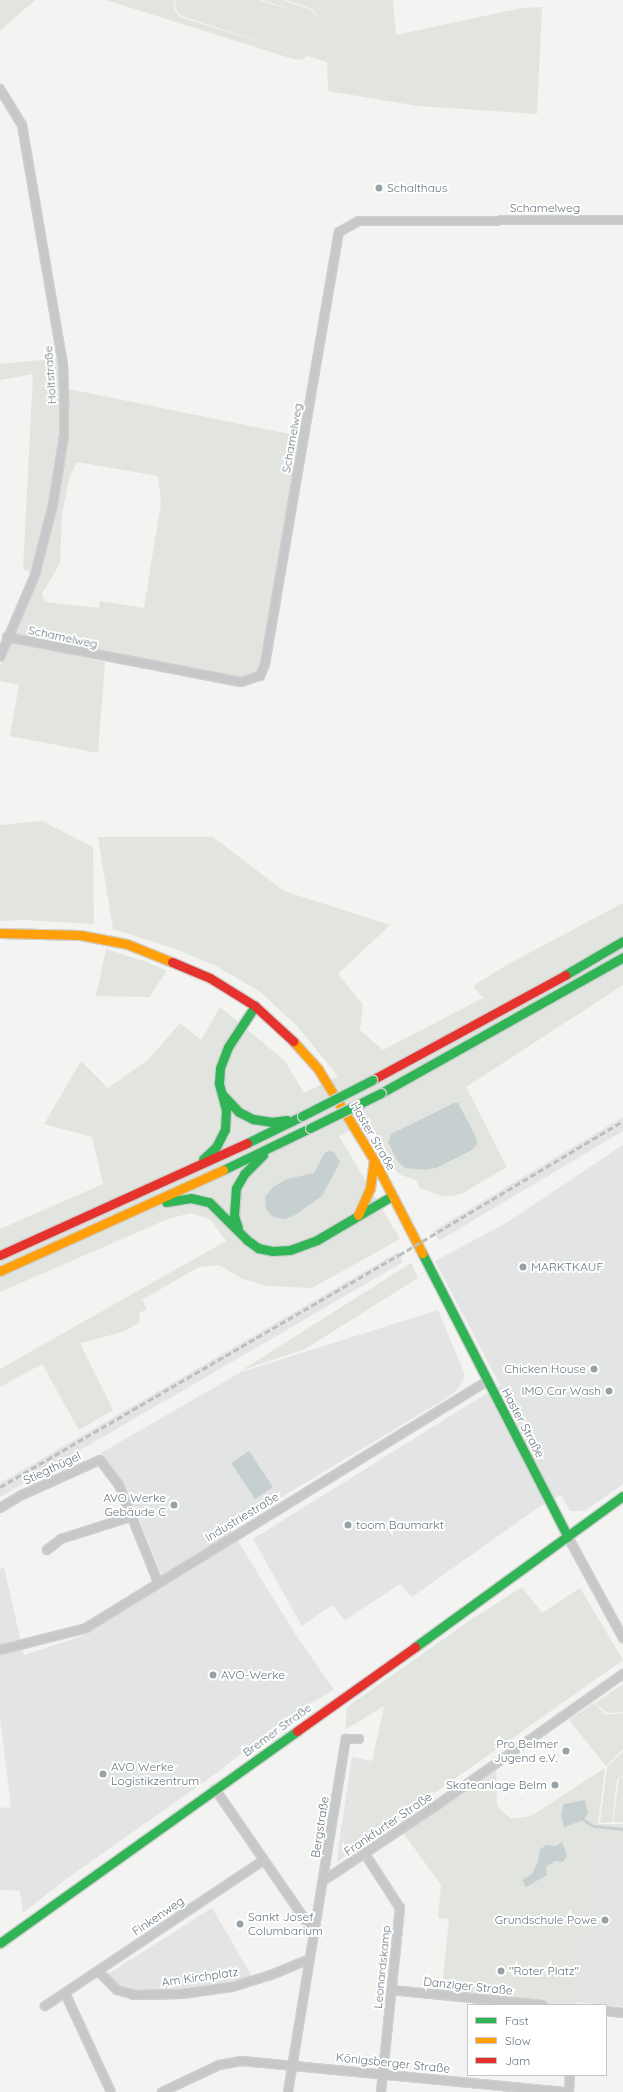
<!DOCTYPE html>
<meta charset="utf-8">
<style>
body{margin:0}
#map{position:relative;width:623px;height:2092px;overflow:hidden;background:#f3f3f1;font-family:Quicksand,sans-serif}
div>[style]{position:absolute}
[style*='--x']{left:calc(var(--x)*1px);top:calc(var(--y)*1px);width:calc(var(--w)*1px);rotate:calc(var(--a)*1deg)}
.built>*{inset:0;background:#e3e4e4}
.green>*{inset:0;background:#e2e5df}
.water>*{inset:0;background:#c7d0d1}
.stream>*{height:2.5px;margin:-1.25px;padding:0 1.25px;transform-origin:1.25px;border-radius:1.25px;background:#c7d0d1}
.roads{filter:drop-shadow(1px 0 #d0d0d0) drop-shadow(-1px 0 #d0d0d0) drop-shadow(0 1px #d0d0d0) drop-shadow(0 -1px #d0d0d0)}
.street>*{height:8px;margin:-4px;padding:0 4px;transform-origin:4px;border-radius:4px;background:#c7c8c9}
.fast>*{height:9px;margin:-4.5px;padding:0 4.5px;transform-origin:4.5px;border-radius:4.5px;background:#30b455}
.slow>*{height:9px;margin:-4.5px;padding:0 4.5px;transform-origin:4.5px;border-radius:4.5px;background:#ff9f0a}
.jam>*{height:9px;margin:-4.5px;padding:0 4.5px;transform-origin:4.5px;border-radius:4.5px;background:#e5322d}
.rail>*{height:2.5px;margin-top:-1.25px;transform-origin:0;background:repeating-linear-gradient(90deg,#bdbebf 0 6px,transparent 0 9px)}
.bridges{filter:drop-shadow(1px 0 #cfd0cf) drop-shadow(-1px 0 #cfd0cf) drop-shadow(0 1px #cfd0cf) drop-shadow(0 -1px #cfd0cf)}
.fast-bridge>*{height:9px;margin:-4.5px;padding:0 4.5px;transform-origin:4.5px;border-radius:4.5px;background:#30b455}
.dots>*{width:11px;height:11px;translate:-50% -50%;box-sizing:border-box;border:2px solid #fff;border-radius:50%}
span{translate:-50% -50%;white-space:nowrap;text-align:center;line-height:1.15;-webkit-text-stroke:4px #fff;paint-order:stroke}
.poi-label{font-size:12px;color:#66767f}
.left{translate:0 -50%;text-align:left}
.right{translate:-100% -50%;text-align:right}
.street-label{font-size:12px;color:#66767f}
.legend{position:absolute;left:467px;top:2004px;width:140px;height:72px;box-sizing:border-box;background:#fff;border:1px solid #c2c8cc;margin:0;padding:5px 7px;list-style:none;font-size:12px;color:#66767f}
.legend li{display:flex;align-items:center;gap:8px;height:20px}
.legend b{width:20px;border:1px solid #c2c8cc}
</style>
<div id="map">
<div class="built">
<div style="clip-path:polygon(623px 1117px,623px 1131px,439px 1241px,433px 1231px)"></div>
<div style="clip-path:polygon(623px 1145px,623px 1484px,585px 1511px,570px 1511px,561px 1495px,536px 1509px,412px 1597px,400px 1584px,345px 1620px,332px 1605px,302px 1626px,253px 1539px,500px 1385px,435px 1261px,508px 1222px)"></div>
<div style="clip-path:polygon(398px 1252px,403px 1262px,0 1497px,0 1483px)"></div>
<div style="clip-path:polygon(438px 1310px,465px 1375px,458px 1389px,450px 1396px,230px 1528px,294px 1632px,334px 1690px,286px 1718px,218px 1772px,69px 1877px,23px 1913px,20px 1891px,0 1890px,0 1808px,11px 1807px,0 1717px,0 1569px,4px 1567px,24px 1655px,82px 1636px,166px 1585px,127px 1489px,101px 1453px,241px 1372px)"></div>
<div style="clip-path:polygon(352px 1757px,372px 1761px,371px 1767px,357px 1765px,344px 1850px,338px 1849px)"></div>
<div style="clip-path:polygon(597px 1835px,623px 1838px,623px 2007px,576px 2002px)"></div>
<div style="clip-path:polygon(212px 1908px,253px 1978px,185px 1990px,133px 1992px,118px 1987px,105px 1976px)"></div>
</div>
<div class="green">
<div style="clip-path:polygon(0 0,35px 0,0 31px)"></div>
<div style="clip-path:polygon(106px 0,175px 0,174px 9px,180px 17px,299px 54px,181px 16px,175px 8px,176px 0,259px 0,307px 15px,263px 0,283px 0,313px 11px,318px 19px,314px 10px,287px 0,393px 0,396px 35px,522px 8px,542px 7px,537px 114px,418px 106px,328px 91px,327px 62px,308px 56px,301px 60px,293px 59px)"></div>
<div style="clip-path:polygon(evenodd,62px 358px,64px 388px,304px 437px,260px 676px,241px 682px,7px 637px,34px 574px,23px 569px,33px 374px,0 380px,0 364px,62px 358px,77px 462px,158px 476px,161px 503px,144px 608px,100px 601px,99px 608px,45px 602px,42px 594px,60px 563px,62px 514px,70px 475px,77px 462px)"></div>
<div style="clip-path:polygon(10px 642px,105px 662px,98px 753px,10px 736px,19px 685px,0 681px,0 667px)"></div>
<div style="clip-path:polygon(42px 821px,93px 847px,94px 924px,24px 920px,0 921px,0 825px)"></div>
<div style="clip-path:polygon(98px 837px,213px 837px,284px 891px,390px 925px,338px 974px,363px 1005px,360px 1030px,383px 1050px,483px 998px,473px 986px,510px 963px,623px 903px,623px 985px,466px 1087px,507px 1167px,463px 1193px,452px 1196px,442px 1196px,420px 1188px,416px 1180px,401px 1175px,393px 1168px,368px 1121px,339px 1136px,400px 1239px,312px 1288px,267px 1286px,243px 1279px,219px 1265px,199px 1267px,142px 1300px,147px 1309px,139px 1313px,140px 1322px,123px 1332px,80px 1343px,113px 1410px,79px 1430px,42px 1364px,0 1387px,0 1369px,226px 1241px,211px 1220px,191px 1213px,168px 1219px,0 1292px,0 1229px,103px 1184px,92px 1137px,44px 1124px,81px 1061px,108px 1088px,149px 1059px,180px 1023px,201px 1040px,220px 1007px,285px 1061px,304px 1093px,338px 1076px,297px 1026px,259px 991px,216px 966px,173px 948px,113px 929px)"></div>
<div style="clip-path:polygon(106px 949px,147px 962px,167px 971px,149px 997px,96px 996px)"></div>
<div style="clip-path:polygon(411px 1263px,418px 1278px,305px 1349px,242px 1370px)"></div>
<div style="clip-path:polygon(522px 1587px,542px 1613px,580px 1588px,623px 1660px,337px 1862px,338px 1849px,344px 1850px,357px 1765px,371px 1767px,384px 1706px,345px 1730px,347px 1707px,472px 1619px)"></div>
<div style="clip-path:polygon(623px 1684px,623px 1712px,607px 1713px,595px 1703px)"></div>
<div style="clip-path:polygon(594px 1703px,606px 1715px,623px 1713px,623px 1749px,606px 1766px,569px 1720px)"></div>
<div style="clip-path:polygon(623px 1752px,623px 1776px,617px 1779px,612px 1822px,600px 1823px,607px 1767px)"></div>
<div style="clip-path:polygon(496px 1764px,497px 1806px,511px 1819px,531px 1816px,605px 1768px,598px 1824px,623px 1824px,623px 1838px,597px 1835px,576px 2005px,542px 2005px,441px 1995px,449px 1919px,438px 1918px,441px 1885px,401px 1830px)"></div>
<div style="clip-path:polygon(623px 1777px,623px 1822px,613px 1822px,619px 1779px)"></div>
</div>
<div class="water">
<div style="clip-path:polygon(454px 1103px,458px 1103px,476px 1137px,477px 1144px,472px 1150px,436px 1168px,425px 1170px,405px 1168px,398px 1162px,388px 1142px,391px 1134px)"></div>
<div style="clip-path:polygon(328px 1151px,334px 1152px,340px 1162px,322px 1196px,295px 1215px,285px 1219px,273px 1217px,266px 1209px,265px 1197px,273px 1187px,287px 1179px,314px 1173px,324px 1154px)"></div>
<div style="clip-path:polygon(249px 1451px,273px 1487px,255px 1499px,231px 1463px)"></div>
<div style="clip-path:polygon(585px 1800px,588px 1812px,584px 1820px,564px 1827px,561px 1814px,564px 1804px)"></div>
<div style="clip-path:polygon(562px 1842px,567px 1856px,563px 1862px,555px 1861px,546px 1867px,547px 1875px,526px 1887px,522px 1880px,532px 1874px,538px 1861px,540px 1849px,547px 1845px,556px 1846px)"></div>
</div>
<div class="stream">
<div style="--x:584;--y:1820;--w:9;--a:32"></div>
<div style="--x:594;--y:1826;--w:29;--a:6"></div>
</div>
<div class="roads">
<div class="street">
<div style="--x:0;--y:89;--w:42;--a:58.6"></div>
<div style="--x:22;--y:125;--w:243;--a:80.3"></div>
<div style="--x:63;--y:365;--w:38;--a:88"></div>
<div style="--x:64;--y:403;--w:33;--a:90"></div>
<div style="--x:64;--y:436;--w:69;--a:99.2"></div>
<div style="--x:53;--y:504;--w:73;--a:104.2"></div>
<div style="--x:35;--y:575;--w:89;--a:113.1"></div>
<div style="--x:7;--y:637;--w:238;--a:10.9"></div>
<div style="--x:241;--y:682;--w:20;--a:-18"></div>
<div style="--x:260;--y:676;--w:13;--a:-67"></div>
<div style="--x:265;--y:664;--w:438;--a:-80.3"></div>
<div style="--x:339;--y:232;--w:23;--a:-29"></div>
<div style="--x:359;--y:221;--w:264;--a:-0.2"></div>
<div style="--x:0;--y:1508;--w:26;--a:-31"></div>
<div style="--x:22;--y:1495;--w:85;--a:-24.2"></div>
<div style="--x:100;--y:1460;--w:31;--a:53"></div>
<div style="--x:119;--y:1485;--w:105;--a:68.1"></div>
<div style="--x:568;--y:1537;--w:115;--a:61.4"></div>
<div style="--x:47;--y:1550;--w:18;--a:-38"></div>
<div style="--x:61;--y:1539;--w:76;--a:-17.7"></div>
<div style="--x:0;--y:1650;--w:89;--a:-14.3"></div>
<div style="--x:86;--y:1628;--w:471;--a:-31.6"></div>
<div style="--x:215;--y:1789;--w:173;--a:55.4"></div>
<div style="--x:365;--y:1854;--w:64;--a:57.1"></div>
<div style="--x:400;--y:1908;--w:185;--a:95.9"></div>
<div style="--x:323;--y:1881;--w:132;--a:-33.6"></div>
<div style="--x:433;--y:1808;--w:232;--a:-35.2"></div>
<div style="--x:98;--y:1971;--w:27;--a:45"></div>
<div style="--x:117;--y:1990;--w:18;--a:16"></div>
<div style="--x:134;--y:1995;--w:48;--a:-1.2"></div>
<div style="--x:182;--y:1994;--w:50;--a:-8"></div>
<div style="--x:232;--y:1987;--w:41;--a:-17.1"></div>
<div style="--x:271;--y:1975;--w:42;--a:-22.3"></div>
<div style="--x:391;--y:1990;--w:152;--a:5.7"></div>
<div style="--x:65;--y:1993;--w:109;--a:65.1"></div>
<div style="--x:45;--y:2006;--w:263;--a:-33.7"></div>
<div style="--x:606;--y:2011;--w:17;--a:7"></div>
<div style="--x:162;--y:2092;--w:63;--a:-25.3"></div>
<div style="--x:219;--y:2065;--w:23;--a:-10"></div>
<div style="--x:242;--y:2061;--w:321;--a:5.5"></div>
<div style="--x:288;--y:2092;--w:358;--a:-80.7"></div>
<div style="--x:346;--y:1739;--w:13;--a:0"></div>
<div style="--x:569;--y:2092;--w:17;--a:-87"></div>
</div>
<div class="fast">
<div style="--x:565;--y:975;--w:67;--a:-30.4"></div>
<div style="--x:381;--y:1093;--w:278;--a:-29.3"></div>
<div style="--x:223;--y:1095;--w:23;--a:47"></div>
<div style="--x:239;--y:1112;--w:16;--a:27"></div>
<div style="--x:253;--y:1119;--w:18;--a:9"></div>
<div style="--x:271;--y:1122;--w:16;--a:-7"></div>
<div style="--x:247;--y:1143;--w:61;--a:-26.1"></div>
<div style="--x:203;--y:1159;--w:18;--a:-43"></div>
<div style="--x:216;--y:1147;--w:20;--a:-63"></div>
<div style="--x:225;--y:1129;--w:19;--a:-87"></div>
<div style="--x:226;--y:1110;--w:28;--a:-105"></div>
<div style="--x:219;--y:1083;--w:15;--a:-86"></div>
<div style="--x:220;--y:1068;--w:22;--a:-69"></div>
<div style="--x:228;--y:1047;--w:49;--a:-56.6"></div>
<div style="--x:223;--y:1170;--w:97;--a:-25.8"></div>
<div style="--x:166;--y:1202;--w:25;--a:-9"></div>
<div style="--x:191;--y:1198;--w:18;--a:13"></div>
<div style="--x:209;--y:1202;--w:54;--a:45"></div>
<div style="--x:247;--y:1240;--w:14;--a:36"></div>
<div style="--x:258;--y:1248;--w:14;--a:12"></div>
<div style="--x:272;--y:1251;--w:18;--a:-3"></div>
<div style="--x:290;--y:1250;--w:29;--a:-20"></div>
<div style="--x:317;--y:1240;--w:87;--a:-30.4"></div>
<div style="--x:238;--y:1228;--w:13;--a:-108"></div>
<div style="--x:234;--y:1216;--w:28;--a:-86"></div>
<div style="--x:236;--y:1188;--w:16;--a:-60"></div>
<div style="--x:244;--y:1174;--w:27;--a:-45"></div>
<div style="--x:422;--y:1253;--w:319;--a:62.8"></div>
<div style="--x:415;--y:1647;--w:257;--a:-36"></div>
<div style="--x:0;--y:1943;--w:365;--a:-35.5"></div>
</div>
<div class="slow">
<div style="--x:0;--y:933;--w:80;--a:1.4"></div>
<div style="--x:80;--y:935;--w:48;--a:10.8"></div>
<div style="--x:127;--y:944;--w:48;--a:21.8"></div>
<div style="--x:293;--y:1041;--w:38;--a:48"></div>
<div style="--x:318;--y:1069;--w:107;--a:58.4"></div>
<div style="--x:374;--y:1160;--w:105;--a:62.7"></div>
<div style="--x:358;--y:1215;--w:30;--a:-66"></div>
<div style="--x:370;--y:1188;--w:28;--a:-82"></div>
<div style="--x:0;--y:1271;--w:245;--a:-24.4"></div>
</div>
<div class="jam">
<div style="--x:172;--y:962;--w:41;--a:22.8"></div>
<div style="--x:210;--y:978;--w:53;--a:31.9"></div>
<div style="--x:255;--y:1006;--w:52;--a:42.6"></div>
<div style="--x:372;--y:1080;--w:220;--a:-28.5"></div>
<div style="--x:0;--y:1255;--w:271;--a:-24.4"></div>
<div style="--x:297;--y:1731;--w:145;--a:-35.4"></div>
</div>
</div>
<div class="rail">
<div style="--x:0;--y:1487;--w:462;--a:-30.2"></div>
<div style="--x:399;--y:1255;--w:261;--a:-30.9"></div>
</div>
<div class="bridges">
<div class="fast-bridge">
<div style="--x:302;--y:1116;--w:79;--a:-27.2"></div>
<div style="--x:310;--y:1128;--w:79;--a:-26.2"></div>
</div>
</div>
<div class="dots">
<div style="left:379px;top:188px;background:#97a2a7"></div>
<div style="left:523px;top:1267px;background:#97a2a7"></div>
<div style="left:594px;top:1369px;background:#97a2a7"></div>
<div style="left:609px;top:1391px;background:#97a2a7"></div>
<div style="left:174px;top:1505px;background:#97a2a7"></div>
<div style="left:348px;top:1525px;background:#97a2a7"></div>
<div style="left:213px;top:1675px;background:#97a2a7"></div>
<div style="left:566px;top:1751px;background:#97a2a7"></div>
<div style="left:103px;top:1774px;background:#97a2a7"></div>
<div style="left:555px;top:1785px;background:#97a2a7"></div>
<div style="left:605px;top:1920px;background:#97a2a7"></div>
<div style="left:240px;top:1924px;background:#97a2a7"></div>
<div style="left:501px;top:1971px;background:#97a2a7"></div>
</div>
<div class="poi-label">
<span class="left" style="left:387px;top:188px">Schalthaus</span>
<span class="left" style="left:531px;top:1267px">MARKTKAUF</span>
<span class="right" style="left:586px;top:1369px">Chicken House</span>
<span class="right" style="left:601px;top:1391px">IMO Car Wash</span>
<span class="right" style="left:166px;top:1505px">AVO Werke<br>Gebäude C</span>
<span class="left" style="left:356px;top:1525px">toom Baumarkt</span>
<span class="left" style="left:221px;top:1675px">AVO-Werke</span>
<span class="right" style="left:558px;top:1751px">Pro Belmer<br>Jugend e.V.</span>
<span class="left" style="left:111px;top:1774px">AVO Werke<br>Logistikzentrum</span>
<span class="right" style="left:547px;top:1785px">Skateanlage Belm</span>
<span class="left" style="left:248px;top:1924px">Sankt Josef<br>Columbarium</span>
<span class="right" style="left:597px;top:1920px">Grundschule Powe</span>
<span class="left" style="left:509px;top:1971px">"Roter Platz"</span>
</div>
<div class="street-label">
<span style="left:545px;top:208px">Schamelweg</span>
<span style="left:50px;top:375px;rotate:-94deg">Holtstraße</span>
<span style="left:292px;top:438px;rotate:-80deg">Schamelweg</span>
<span style="left:63px;top:637px;rotate:12deg">Schamelweg</span>
<span style="left:373px;top:1136px;rotate:60deg">Haster Straße</span>
<span style="left:523px;top:1423px;rotate:62deg">Haster Straße</span>
<span style="left:52px;top:1468px;rotate:-25deg">Stiegthügel</span>
<span style="left:242px;top:1517px;rotate:-31deg">Industriestraße</span>
<span style="left:277px;top:1730px;rotate:-36deg">Bremer Straße</span>
<span style="left:388px;top:1824px;rotate:-34deg">Frankfurter Straße</span>
<span style="left:320px;top:1827px;rotate:-81deg">Bergstraße</span>
<span style="left:158px;top:1916px;rotate:-34deg">Finkenweg</span>
<span style="left:382px;top:1967px;rotate:-84deg">Leonardskamp</span>
<span style="left:200px;top:1977px;rotate:-8deg">Am Kirchplatz</span>
<span style="left:468px;top:1986px;rotate:6deg">Danziger Straße</span>
<span style="left:393px;top:2063px;rotate:6deg">Königsberger Straße</span>
</div>
<ul class="legend">
<li><b style="height:5px;background:#30b455"></b>Fast</li>
<li><b style="height:5px;background:#ff9f0a"></b>Slow</li>
<li><b style="height:5px;background:#e5322d"></b>Jam</li>
</ul>
</div>
